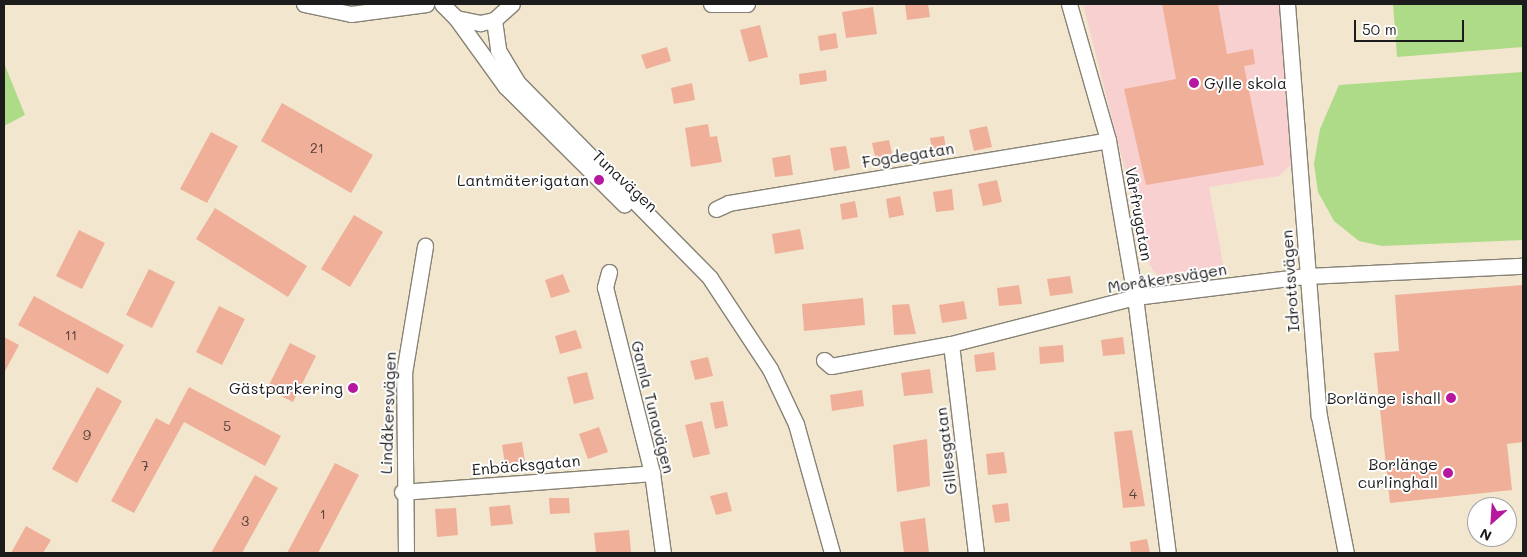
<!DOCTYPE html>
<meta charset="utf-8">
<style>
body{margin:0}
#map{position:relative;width:1527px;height:557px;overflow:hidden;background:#f2e7ce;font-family:Mali,sans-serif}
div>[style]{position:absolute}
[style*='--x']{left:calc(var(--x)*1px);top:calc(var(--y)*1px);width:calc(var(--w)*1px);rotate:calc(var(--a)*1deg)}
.built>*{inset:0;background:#f7d0cf}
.green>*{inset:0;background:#aedb88}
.building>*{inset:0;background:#f0af99}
.roads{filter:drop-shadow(1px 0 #878275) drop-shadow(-1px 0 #878275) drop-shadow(0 1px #878275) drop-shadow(0 -1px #878275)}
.minor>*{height:15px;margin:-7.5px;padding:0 7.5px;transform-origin:7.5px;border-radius:7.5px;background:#fff}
.dots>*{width:14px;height:14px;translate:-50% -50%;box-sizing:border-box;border:2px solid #fff;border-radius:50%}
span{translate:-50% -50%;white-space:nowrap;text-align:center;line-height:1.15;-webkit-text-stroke:4px #fff;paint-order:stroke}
.number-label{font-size:14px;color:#51413b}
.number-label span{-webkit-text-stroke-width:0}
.poi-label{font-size:16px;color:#1c1c1c}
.left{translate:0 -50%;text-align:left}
.right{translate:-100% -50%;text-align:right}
.street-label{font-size:16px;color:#1c1c1c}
.frame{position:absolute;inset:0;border:5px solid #1c1c1c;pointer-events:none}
.north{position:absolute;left:1467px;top:497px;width:50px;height:50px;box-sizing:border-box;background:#fff;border:1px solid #a4a4a4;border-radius:50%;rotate:206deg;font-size:14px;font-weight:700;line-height:20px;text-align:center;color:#1c1c1c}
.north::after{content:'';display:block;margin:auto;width:18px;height:22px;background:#b5179e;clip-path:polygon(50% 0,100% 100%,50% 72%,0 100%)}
.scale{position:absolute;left:1354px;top:20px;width:110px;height:22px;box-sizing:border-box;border:2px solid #1c1c1c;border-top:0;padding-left:6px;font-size:15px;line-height:18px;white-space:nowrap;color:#1c1c1c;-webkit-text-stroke:4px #fff;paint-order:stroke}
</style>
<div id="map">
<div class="built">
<div style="clip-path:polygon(1083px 4px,1279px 4px,1293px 163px,1279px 176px,1209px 187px,1225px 274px,1163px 284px,1149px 264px)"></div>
</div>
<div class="green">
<div style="clip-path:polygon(1393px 4px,1523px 4px,1523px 47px,1397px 57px)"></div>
<div style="clip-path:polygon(4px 63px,25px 115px,4px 126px)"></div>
<div style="clip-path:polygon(1523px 72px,1523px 240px,1382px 246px,1359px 241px,1334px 221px,1318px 192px,1314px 164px,1320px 129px,1339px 85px)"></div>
</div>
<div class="building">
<div style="clip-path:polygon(905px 4px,928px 4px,930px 17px,907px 20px)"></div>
<div style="clip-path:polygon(1162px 4px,1218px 4px,1227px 54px,1253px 49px,1255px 64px,1244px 66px,1264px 165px,1146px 185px,1124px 89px,1176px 79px)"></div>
<div style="clip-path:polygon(873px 7px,877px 34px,846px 38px,842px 12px)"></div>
<div style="clip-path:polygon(760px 25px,768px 57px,749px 62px,740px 30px)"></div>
<div style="clip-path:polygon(836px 33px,838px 48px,820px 51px,818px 36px)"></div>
<div style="clip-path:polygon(667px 47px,671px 61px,646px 69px,641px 55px)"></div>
<div style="clip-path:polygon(826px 70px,827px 81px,800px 85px,799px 74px)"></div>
<div style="clip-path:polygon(692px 83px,695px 100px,674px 104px,671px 88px)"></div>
<div style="clip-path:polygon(282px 103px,373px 155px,351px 193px,261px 141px)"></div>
<div style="clip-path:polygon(708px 124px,710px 137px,717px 136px,722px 162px,691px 167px,685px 128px)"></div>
<div style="clip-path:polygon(987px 126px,992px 147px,974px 151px,969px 130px)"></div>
<div style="clip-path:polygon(211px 132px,238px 146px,207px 203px,180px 189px)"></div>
<div style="clip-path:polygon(944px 136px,947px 155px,933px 157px,930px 138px)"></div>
<div style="clip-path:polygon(889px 140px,894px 162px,877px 165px,872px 143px)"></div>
<div style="clip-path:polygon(846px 146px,850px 168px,834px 171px,830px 148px)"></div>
<div style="clip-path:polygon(790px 155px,793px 175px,775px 177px,772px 158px)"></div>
<div style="clip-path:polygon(997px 180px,1002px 202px,983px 206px,978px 184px)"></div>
<div style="clip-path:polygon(952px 189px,954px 210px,936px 212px,933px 192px)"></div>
<div style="clip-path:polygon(900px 196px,904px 215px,889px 218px,886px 199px)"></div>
<div style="clip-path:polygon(855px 201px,858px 217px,842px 220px,840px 204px)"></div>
<div style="clip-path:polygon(215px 208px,307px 266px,288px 297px,196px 239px)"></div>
<div style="clip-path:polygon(354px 215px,383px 232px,350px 287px,321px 269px)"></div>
<div style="clip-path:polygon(800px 229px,804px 249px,775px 254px,772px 234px)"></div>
<div style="clip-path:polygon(79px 230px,105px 243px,82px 289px,56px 276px)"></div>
<div style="clip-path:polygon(149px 269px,175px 282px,152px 328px,126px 315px)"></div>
<div style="clip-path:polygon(563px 274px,570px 292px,551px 298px,545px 280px)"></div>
<div style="clip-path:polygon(1070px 276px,1073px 293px,1050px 296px,1047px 279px)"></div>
<div style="clip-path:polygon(1019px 285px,1022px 304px,999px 306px,997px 288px)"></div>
<div style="clip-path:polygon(1523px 285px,1523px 442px,1507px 444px,1512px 490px,1390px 503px,1374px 353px,1399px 351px,1395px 295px)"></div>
<div style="clip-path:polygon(34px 296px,124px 345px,108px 374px,18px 325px)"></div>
<div style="clip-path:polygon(863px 298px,865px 325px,804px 331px,802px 304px)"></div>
<div style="clip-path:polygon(964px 301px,967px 319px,942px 323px,939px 305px)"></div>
<div style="clip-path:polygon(909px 304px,916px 334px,894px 335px,892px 305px)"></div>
<div style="clip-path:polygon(219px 306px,245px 319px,222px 365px,196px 352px)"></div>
<div style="clip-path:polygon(576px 330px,582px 348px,560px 354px,555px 336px)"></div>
<div style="clip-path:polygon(4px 337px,19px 345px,4px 373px)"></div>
<div style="clip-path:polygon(1123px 337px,1125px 354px,1103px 356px,1101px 340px)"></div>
<div style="clip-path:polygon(290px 343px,316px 356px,293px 402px,267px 389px)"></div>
<div style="clip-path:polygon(1063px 345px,1064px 362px,1040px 364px,1039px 347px)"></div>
<div style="clip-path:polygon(994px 352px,996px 370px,976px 372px,974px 355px)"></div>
<div style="clip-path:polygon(708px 357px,713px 376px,695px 380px,690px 361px)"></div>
<div style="clip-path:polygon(930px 369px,933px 393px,904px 396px,901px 373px)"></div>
<div style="clip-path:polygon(587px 372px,594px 399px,574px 404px,567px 377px)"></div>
<div style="clip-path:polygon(97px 387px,122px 401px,77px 483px,52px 469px)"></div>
<div style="clip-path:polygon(189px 387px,281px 436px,265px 466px,184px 422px,134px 513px,111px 501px,156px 418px,169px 425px)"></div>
<div style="clip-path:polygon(862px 390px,864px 406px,832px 411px,830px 395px)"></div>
<div style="clip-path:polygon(723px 401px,728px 426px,715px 429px,710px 403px)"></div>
<div style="clip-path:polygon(702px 421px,710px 454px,693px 458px,685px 425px)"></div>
<div style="clip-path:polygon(599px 427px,608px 452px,588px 459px,579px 434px)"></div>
<div style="clip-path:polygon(1132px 430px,1145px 506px,1123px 508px,1114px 432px)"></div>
<div style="clip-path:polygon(927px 439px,930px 486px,897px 492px,893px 445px)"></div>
<div style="clip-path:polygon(522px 442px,525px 461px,505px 464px,502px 445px)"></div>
<div style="clip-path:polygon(1004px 452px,1007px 473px,988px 475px,986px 454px)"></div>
<div style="clip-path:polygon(335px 463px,359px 475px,318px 553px,287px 553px)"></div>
<div style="clip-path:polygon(255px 475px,278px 488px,242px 553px,211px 553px)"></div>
<div style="clip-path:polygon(727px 492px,732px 511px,716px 515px,710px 496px)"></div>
<div style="clip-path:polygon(549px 498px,569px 498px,570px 513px,550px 514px)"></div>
<div style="clip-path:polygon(1008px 503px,1010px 521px,995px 523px,992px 505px)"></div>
<div style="clip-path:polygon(510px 505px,513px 524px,491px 526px,489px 507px)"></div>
<div style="clip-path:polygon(456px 508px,458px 535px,437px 537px,435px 509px)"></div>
<div style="clip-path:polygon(925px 518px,929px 553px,904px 553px,900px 522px)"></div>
<div style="clip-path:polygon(26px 526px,51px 540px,43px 553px,11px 553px)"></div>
<div style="clip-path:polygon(629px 530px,631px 553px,596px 553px,594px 533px)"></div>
<div style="clip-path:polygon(1147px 539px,1150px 553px,1131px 553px,1130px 542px)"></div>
</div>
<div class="roads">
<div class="minor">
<div style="--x:304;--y:4;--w:48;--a:12"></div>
<div style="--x:351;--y:14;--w:76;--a:-7.6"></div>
<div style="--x:442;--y:4;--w:20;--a:45"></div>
<div style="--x:456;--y:18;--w:25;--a:12"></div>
<div style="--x:480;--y:23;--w:14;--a:-12"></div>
<div style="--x:494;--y:20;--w:24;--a:-42"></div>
<div style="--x:711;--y:4;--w:36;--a:0"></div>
<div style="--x:1069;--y:4;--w:141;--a:74"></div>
<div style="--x:1108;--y:140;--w:159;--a:80.2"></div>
<div style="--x:1135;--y:297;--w:258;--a:82.7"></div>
<div style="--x:1287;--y:4;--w:413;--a:85.6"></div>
<div style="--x:1319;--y:416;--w:140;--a:78.9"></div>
<div style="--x:456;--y:18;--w:84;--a:54.2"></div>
<div style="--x:505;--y:86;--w:168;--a:44.8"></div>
<div style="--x:494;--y:20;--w:30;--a:82"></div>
<div style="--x:498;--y:50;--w:37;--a:59"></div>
<div style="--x:517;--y:82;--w:275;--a:45.4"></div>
<div style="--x:710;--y:278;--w:109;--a:56.6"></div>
<div style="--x:770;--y:369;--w:61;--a:64.7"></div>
<div style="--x:796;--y:424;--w:134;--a:74.4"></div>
<div style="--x:716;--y:209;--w:14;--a:-25"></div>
<div style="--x:729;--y:203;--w:384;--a:-9.4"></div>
<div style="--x:609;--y:272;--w:16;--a:105"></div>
<div style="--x:605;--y:287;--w:192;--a:75.8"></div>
<div style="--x:652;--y:473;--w:81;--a:82.2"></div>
<div style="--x:951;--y:344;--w:210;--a:83.2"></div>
<div style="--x:824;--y:360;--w:9;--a:41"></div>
<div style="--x:831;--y:366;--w:122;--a:-10.4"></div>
<div style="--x:951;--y:344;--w:190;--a:-14.3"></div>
<div style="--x:1135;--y:297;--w:173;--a:-7"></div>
<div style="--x:1307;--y:276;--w:216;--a:-2.7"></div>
<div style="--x:402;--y:492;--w:251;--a:-4.3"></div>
<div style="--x:406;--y:553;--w:180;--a:-90.6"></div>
<div style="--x:404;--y:373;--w:129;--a:-80.6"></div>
</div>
</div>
<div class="dots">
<div style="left:1194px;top:83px;background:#b5179e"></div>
<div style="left:599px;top:180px;background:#b5179e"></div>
<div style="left:353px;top:388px;background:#b5179e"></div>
<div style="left:1451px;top:398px;background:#b5179e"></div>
<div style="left:1448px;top:473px;background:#b5179e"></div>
</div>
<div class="number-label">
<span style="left:317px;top:148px">21</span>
<span style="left:71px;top:335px">11</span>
<span style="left:227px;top:426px">5</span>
<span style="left:87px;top:435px">9</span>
<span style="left:145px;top:466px">7</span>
<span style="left:1133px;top:494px">4</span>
<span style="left:323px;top:514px">1</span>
<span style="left:245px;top:521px">3</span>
</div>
<div class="poi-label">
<span class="left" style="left:1204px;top:83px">Gylle skola</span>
<span class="right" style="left:589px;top:180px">Lantmäterigatan</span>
<span class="right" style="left:343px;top:388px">Gästparkering</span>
<span class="right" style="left:1441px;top:398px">Borlänge ishall</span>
<span class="right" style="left:1438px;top:473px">Borlänge<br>curlinghall</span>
</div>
<div class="street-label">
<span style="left:908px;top:155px;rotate:-9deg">Fogdegatan</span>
<span style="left:625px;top:181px;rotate:43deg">Tunavägen</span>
<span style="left:1139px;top:214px;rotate:80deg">Vårfrugatan</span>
<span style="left:1167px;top:278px;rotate:-9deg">Moråkersvägen</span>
<span style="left:1290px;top:281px;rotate:-94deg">Idrottsvägen</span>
<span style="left:653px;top:407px;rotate:76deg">Gamla Tunavägen</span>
<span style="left:388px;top:413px;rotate:-88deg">Lindåkersvägen</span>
<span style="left:946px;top:451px;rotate:-97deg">Gillesgatan</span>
<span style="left:526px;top:465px;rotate:-5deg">Enbäcksgatan</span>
</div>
<div class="frame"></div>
<div class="north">N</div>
<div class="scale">50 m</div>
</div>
